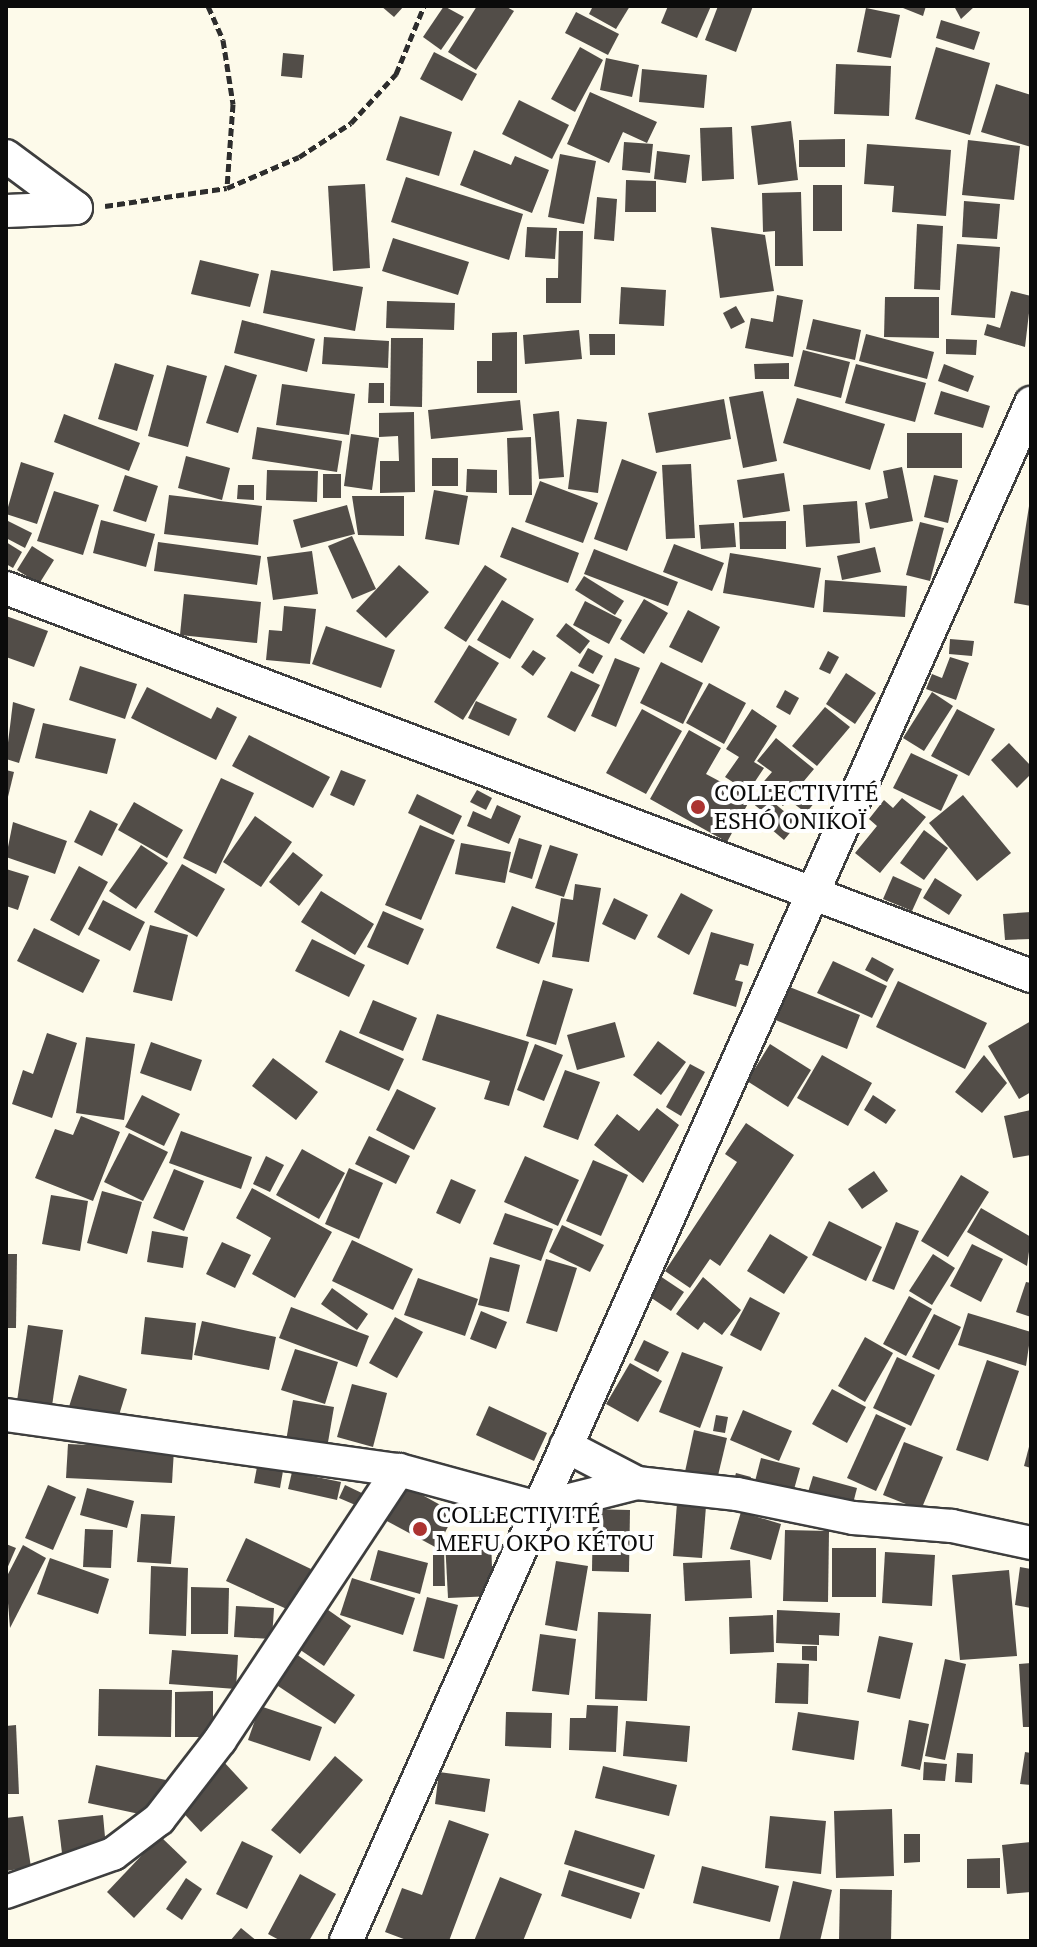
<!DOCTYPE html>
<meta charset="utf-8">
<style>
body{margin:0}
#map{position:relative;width:1037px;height:1947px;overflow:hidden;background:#fdfaea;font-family:"PT Serif",serif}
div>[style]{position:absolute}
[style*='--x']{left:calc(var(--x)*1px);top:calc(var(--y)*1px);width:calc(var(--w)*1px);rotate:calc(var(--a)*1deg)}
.building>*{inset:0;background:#524d48}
.path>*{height:5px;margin-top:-2.5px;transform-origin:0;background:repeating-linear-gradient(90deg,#2d2d2d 0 8px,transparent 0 12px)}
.roads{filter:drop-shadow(2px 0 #3e3e3e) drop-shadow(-2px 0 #3e3e3e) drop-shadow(0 2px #3e3e3e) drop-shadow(0 -2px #3e3e3e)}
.minor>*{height:32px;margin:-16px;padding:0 16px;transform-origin:16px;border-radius:16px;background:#fff}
.dots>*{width:22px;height:22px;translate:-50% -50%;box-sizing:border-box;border:4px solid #fff;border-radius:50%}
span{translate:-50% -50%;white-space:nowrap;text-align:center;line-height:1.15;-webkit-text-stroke:8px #fff;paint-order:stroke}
.poi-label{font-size:24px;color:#0b0b0b}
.left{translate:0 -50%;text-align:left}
.frame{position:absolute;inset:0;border:8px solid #0b0b0b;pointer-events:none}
</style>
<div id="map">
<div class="building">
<div style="clip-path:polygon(381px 6px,404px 6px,394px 17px)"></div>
<div style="clip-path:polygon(444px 6px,464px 17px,441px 50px,423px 37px)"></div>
<div style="clip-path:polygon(477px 6px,505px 6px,514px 11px,476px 70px,448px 52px)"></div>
<div style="clip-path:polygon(593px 6px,630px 6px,616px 29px,589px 14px)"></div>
<div style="clip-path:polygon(668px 6px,711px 6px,697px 38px,661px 23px)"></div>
<div style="clip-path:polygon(718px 6px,753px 6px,736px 52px,705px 40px)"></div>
<div style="clip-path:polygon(898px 6px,926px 6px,923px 16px)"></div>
<div style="clip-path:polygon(954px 6px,975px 6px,961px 19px)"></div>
<div style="clip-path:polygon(866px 8px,900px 15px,891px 58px,857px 52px)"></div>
<div style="clip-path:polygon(576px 12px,619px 34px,608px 55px,565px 33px)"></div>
<div style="clip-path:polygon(941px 20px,980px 32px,974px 50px,936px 38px)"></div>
<div style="clip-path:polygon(580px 47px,603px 60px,575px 112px,551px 99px)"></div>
<div style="clip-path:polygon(936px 47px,990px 63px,970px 135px,915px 119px)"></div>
<div style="clip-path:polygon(434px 52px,477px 74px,462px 101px,420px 79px)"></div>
<div style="clip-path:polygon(283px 53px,304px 55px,302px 78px,281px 76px)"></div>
<div style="clip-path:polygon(606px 58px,639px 65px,632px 97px,600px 90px)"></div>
<div style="clip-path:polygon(836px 64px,891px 66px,889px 116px,834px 114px)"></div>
<div style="clip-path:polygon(642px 69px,707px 75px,704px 108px,639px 102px)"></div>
<div style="clip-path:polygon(996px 84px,1031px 95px,1031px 147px,981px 132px)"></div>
<div style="clip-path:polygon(590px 92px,657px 122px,647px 143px,623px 132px,609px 163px,567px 144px)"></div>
<div style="clip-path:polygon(519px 100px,569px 125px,552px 159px,502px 134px)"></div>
<div style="clip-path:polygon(400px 116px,452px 132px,439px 176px,386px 160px)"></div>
<div style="clip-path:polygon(791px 121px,798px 180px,758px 185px,751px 126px)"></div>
<div style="clip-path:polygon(732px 127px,734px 179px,702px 181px,700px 128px)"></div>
<div style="clip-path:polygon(845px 139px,845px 167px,799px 167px,799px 140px)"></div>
<div style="clip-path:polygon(968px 140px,1020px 146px,1014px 200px,962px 195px)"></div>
<div style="clip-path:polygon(624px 142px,653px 144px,650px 173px,622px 170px)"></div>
<div style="clip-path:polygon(867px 144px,951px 150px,946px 216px,892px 212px,894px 186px,864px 184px)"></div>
<div style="clip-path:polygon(474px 150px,511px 165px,515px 156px,549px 170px,532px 213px,460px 185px)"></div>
<div style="clip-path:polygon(657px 151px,690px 155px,686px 183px,654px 179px)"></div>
<div style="clip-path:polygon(560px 154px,596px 161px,584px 224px,548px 217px)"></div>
<div style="clip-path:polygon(406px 177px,523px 214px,509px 260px,391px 222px)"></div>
<div style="clip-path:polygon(626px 180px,656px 181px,656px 212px,625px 212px)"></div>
<div style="clip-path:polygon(365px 184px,370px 268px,333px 271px,328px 186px)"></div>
<div style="clip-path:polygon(813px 185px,842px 185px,842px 231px,813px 231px)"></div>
<div style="clip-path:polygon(801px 192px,803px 266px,775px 266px,775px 231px,763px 232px,762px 193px)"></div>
<div style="clip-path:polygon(597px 197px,617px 199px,614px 241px,594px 239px)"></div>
<div style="clip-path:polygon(964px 201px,1000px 204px,997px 239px,962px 237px)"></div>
<div style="clip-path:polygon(917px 224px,943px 226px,940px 290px,914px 289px)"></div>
<div style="clip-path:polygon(527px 227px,557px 228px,555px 259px,525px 257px)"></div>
<div style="clip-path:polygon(711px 227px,765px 235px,774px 291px,720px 298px)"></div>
<div style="clip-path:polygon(559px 231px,583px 231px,581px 303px,546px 303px,546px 278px,558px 278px)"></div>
<div style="clip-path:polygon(393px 238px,469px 262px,458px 295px,382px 271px)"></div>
<div style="clip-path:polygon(957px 244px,1000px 247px,995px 318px,951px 315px)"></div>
<div style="clip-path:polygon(200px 260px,259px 274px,250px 307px,191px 294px)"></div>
<div style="clip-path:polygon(271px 270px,363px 287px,355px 331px,263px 313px)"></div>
<div style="clip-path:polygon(621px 287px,666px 290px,664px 326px,619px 324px)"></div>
<div style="clip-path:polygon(1011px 291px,1031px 296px,1025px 347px,984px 335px,987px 324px,1000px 328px)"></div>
<div style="clip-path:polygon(777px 295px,803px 300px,793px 357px,745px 348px,751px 318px,773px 322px)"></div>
<div style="clip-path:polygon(885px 297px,939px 297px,939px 338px,884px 337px)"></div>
<div style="clip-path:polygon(387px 301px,455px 303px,454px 330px,386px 328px)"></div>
<div style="clip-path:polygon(736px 306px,745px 322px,731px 329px,723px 313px)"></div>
<div style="clip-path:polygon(813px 319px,861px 330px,855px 360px,806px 349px)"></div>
<div style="clip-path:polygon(242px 320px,315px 339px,307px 372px,234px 353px)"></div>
<div style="clip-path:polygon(579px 330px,582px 359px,525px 364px,523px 335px)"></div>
<div style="clip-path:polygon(517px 332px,517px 393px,477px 393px,477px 361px,492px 361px,492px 333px)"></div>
<div style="clip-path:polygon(589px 334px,615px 334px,615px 355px,590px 355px)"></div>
<div style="clip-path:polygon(866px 334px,934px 352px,927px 379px,859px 361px)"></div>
<div style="clip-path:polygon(324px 337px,389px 341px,388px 368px,322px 364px)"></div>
<div style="clip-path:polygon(391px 338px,423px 338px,422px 407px,390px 406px)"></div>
<div style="clip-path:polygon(946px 339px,977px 340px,976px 355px,946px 354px)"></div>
<div style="clip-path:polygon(803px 350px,850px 362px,841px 398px,794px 386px)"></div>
<div style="clip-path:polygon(115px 363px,154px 375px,137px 431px,98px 419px)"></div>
<div style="clip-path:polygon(789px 363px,789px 379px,755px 379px,754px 364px)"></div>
<div style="clip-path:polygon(856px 364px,926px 383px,915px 422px,845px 403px)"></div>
<div style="clip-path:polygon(944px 364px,974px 376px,968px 392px,938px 381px)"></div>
<div style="clip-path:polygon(167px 365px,207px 376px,188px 447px,148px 436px)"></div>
<div style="clip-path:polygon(225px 365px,257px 375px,238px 433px,206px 423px)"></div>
<div style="clip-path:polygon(369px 383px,384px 383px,384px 403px,368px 403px)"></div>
<div style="clip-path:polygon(282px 384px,355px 394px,349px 435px,276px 425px)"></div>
<div style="clip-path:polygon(763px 391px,777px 461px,743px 468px,729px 397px)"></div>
<div style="clip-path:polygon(941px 391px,990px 406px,983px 428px,934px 414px)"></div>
<div style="clip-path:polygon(797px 398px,885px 424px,870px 470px,783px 443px)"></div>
<div style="clip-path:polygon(724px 399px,731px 439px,656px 453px,648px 413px)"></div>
<div style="clip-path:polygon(520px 400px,523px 430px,431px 439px,428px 410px)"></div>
<div style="clip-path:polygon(559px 411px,564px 477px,539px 479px,533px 414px)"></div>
<div style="clip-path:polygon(414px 412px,415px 492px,380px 493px,380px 461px,399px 461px,398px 436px,379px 437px,379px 413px)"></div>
<div style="clip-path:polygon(64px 414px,140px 443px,129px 471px,54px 442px)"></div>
<div style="clip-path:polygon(577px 419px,607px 422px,598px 493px,568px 489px)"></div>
<div style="clip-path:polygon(257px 427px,342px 441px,337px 472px,252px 459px)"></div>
<div style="clip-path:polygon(907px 433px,962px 433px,962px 468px,907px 468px)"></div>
<div style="clip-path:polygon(351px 434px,379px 438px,372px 490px,344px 486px)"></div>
<div style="clip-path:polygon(531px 437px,532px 495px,509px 495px,507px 438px)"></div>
<div style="clip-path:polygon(186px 456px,230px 468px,222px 500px,178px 488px)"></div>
<div style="clip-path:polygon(432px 458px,458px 458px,458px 486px,432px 486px)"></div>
<div style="clip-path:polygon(622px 459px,657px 472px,627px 551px,594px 539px)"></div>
<div style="clip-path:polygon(21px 462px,54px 473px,37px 524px,6px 514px)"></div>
<div style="clip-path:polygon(691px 464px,695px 538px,666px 539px,662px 465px)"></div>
<div style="clip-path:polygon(902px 467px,913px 521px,870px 529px,865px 503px,888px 498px,883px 471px)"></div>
<div style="clip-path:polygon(467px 469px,497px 470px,497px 493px,466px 492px)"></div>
<div style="clip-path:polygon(267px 470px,318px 471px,317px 502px,266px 500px)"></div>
<div style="clip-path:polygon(784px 473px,790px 511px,743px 518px,737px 480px)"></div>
<div style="clip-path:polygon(323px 474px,341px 474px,341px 498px,323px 498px)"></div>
<div style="clip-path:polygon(125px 475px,158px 486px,146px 522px,113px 511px)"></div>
<div style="clip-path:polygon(934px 475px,958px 480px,948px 523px,924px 517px)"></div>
<div style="clip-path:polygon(540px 481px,598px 503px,583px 543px,525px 522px)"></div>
<div style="clip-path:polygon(238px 485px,254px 485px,254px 500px,237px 499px)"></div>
<div style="clip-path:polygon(434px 490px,468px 496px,459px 545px,425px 539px)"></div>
<div style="clip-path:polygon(54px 491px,99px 505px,83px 555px,37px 541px)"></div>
<div style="clip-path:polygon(169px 495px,262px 506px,258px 545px,164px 534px)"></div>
<div style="clip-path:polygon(352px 496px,404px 496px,404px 536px,358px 535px)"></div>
<div style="clip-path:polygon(857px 501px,860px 543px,806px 547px,803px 505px)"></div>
<div style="clip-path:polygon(347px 505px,355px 534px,301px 548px,293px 520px)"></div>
<div style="clip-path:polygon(1029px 506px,1031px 506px,1031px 606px,1014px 603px)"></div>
<div style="clip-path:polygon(6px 520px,32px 533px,25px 548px,6px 538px)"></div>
<div style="clip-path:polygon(101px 520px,155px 534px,146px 567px,93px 553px)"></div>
<div style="clip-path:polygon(786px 521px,786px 549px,740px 549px,739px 522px)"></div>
<div style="clip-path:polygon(920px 522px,944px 528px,930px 581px,906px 575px)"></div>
<div style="clip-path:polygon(734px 523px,736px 547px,701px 549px,699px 525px)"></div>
<div style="clip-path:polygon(512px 527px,579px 553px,568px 583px,500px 557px)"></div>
<div style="clip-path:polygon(352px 536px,376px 589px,352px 599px,328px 546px)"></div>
<div style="clip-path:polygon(6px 542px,22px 552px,13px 568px,6px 564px)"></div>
<div style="clip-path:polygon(158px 542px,261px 556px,257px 585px,154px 571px)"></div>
<div style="clip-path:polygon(674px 544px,724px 563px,712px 591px,663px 572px)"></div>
<div style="clip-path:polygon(32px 546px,54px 560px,39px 584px,17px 570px)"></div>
<div style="clip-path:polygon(875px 547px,881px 572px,842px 580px,837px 556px)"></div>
<div style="clip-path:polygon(594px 549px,678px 582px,668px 606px,584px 574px)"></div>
<div style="clip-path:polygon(312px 551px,318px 594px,273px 600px,267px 557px)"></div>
<div style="clip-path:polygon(730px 553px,821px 568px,814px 608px,723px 593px)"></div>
<div style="clip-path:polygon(399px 565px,429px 592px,386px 638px,356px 611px)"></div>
<div style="clip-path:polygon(485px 565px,507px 579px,466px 642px,444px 628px)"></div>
<div style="clip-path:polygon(584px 576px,624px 601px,615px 615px,575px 590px)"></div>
<div style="clip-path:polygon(825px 580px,907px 586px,905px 617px,823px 612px)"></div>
<div style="clip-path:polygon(184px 594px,261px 602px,257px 643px,180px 635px)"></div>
<div style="clip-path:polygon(644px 599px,668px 613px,644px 654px,620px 639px)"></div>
<div style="clip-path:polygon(502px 600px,534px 619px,510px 659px,477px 640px)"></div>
<div style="clip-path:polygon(585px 601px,622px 620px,609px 644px,573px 625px)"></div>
<div style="clip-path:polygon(284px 606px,316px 609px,310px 664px,266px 660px,269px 630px,282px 631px)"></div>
<div style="clip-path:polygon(688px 610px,720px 627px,702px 663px,669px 647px)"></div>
<div style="clip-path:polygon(6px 616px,48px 631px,34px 667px,6px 657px)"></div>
<div style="clip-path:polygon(566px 623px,590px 641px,580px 654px,556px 636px)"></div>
<div style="clip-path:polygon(326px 626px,395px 650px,381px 688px,312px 664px)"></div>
<div style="clip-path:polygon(950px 639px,974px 641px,972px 656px,949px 654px)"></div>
<div style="clip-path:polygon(469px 645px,499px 663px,463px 720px,434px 702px)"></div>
<div style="clip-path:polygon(588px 648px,603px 656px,593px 674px,578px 666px)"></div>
<div style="clip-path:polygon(533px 650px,546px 658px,533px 676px,521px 667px)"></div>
<div style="clip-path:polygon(828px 651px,839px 657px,830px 674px,819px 669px)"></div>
<div style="clip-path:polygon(950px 657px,969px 663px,956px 700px,926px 689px,932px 674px,942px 678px)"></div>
<div style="clip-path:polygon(615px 658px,640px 668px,616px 727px,591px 716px)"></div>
<div style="clip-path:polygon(661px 662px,703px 683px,683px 724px,640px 703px)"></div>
<div style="clip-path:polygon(80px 666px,137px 684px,125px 719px,69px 700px)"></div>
<div style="clip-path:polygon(571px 671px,600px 685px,575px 732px,547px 717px)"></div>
<div style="clip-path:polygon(846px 673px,876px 693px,855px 724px,826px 704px)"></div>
<div style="clip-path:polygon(709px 683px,746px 703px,724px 744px,686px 723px)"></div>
<div style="clip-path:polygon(147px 687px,211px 719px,217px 707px,237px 717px,216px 760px,131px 718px)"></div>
<div style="clip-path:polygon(785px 690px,799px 698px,790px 715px,776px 707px)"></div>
<div style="clip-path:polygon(932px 692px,953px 706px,924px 751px,903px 738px)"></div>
<div style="clip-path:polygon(476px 701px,517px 719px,509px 736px,468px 718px)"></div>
<div style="clip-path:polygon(13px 702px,35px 709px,19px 763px,6px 759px)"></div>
<div style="clip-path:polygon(825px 707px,850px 727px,817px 766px,792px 746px)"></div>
<div style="clip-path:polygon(642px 709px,682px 731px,646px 794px,606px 773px)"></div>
<div style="clip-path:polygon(752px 709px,777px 726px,754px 762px,764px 768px,748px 792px,725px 777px,739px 757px,726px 749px)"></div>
<div style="clip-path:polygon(957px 709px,995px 729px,969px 776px,931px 756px)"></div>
<div style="clip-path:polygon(43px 723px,116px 739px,107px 774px,35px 758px)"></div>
<div style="clip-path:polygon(689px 730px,721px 748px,706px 774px,751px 798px,727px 842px,650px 799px)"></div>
<div style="clip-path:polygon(249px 735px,330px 777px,313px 808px,232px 766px)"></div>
<div style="clip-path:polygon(776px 738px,814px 769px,783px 806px,759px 787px,772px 772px,757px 761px)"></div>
<div style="clip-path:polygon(1009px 743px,1031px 766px,1031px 774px,1017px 788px,991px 760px)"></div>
<div style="clip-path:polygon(911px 753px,958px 775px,941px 811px,893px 788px)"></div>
<div style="clip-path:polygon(6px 770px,14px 772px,7px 801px,6px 801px)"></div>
<div style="clip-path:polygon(341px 770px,366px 780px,354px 806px,330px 795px)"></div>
<div style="clip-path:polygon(221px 778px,254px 793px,216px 874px,183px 858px)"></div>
<div style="clip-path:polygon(477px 790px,492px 798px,486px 810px,470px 802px)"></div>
<div style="clip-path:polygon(760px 791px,798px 823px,784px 840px,771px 829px,776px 822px,751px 802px)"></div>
<div style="clip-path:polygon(803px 792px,815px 802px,806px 813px,793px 803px)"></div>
<div style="clip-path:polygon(417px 794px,462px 816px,453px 835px,408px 813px)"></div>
<div style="clip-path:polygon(963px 795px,1011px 853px,977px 881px,929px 823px)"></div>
<div style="clip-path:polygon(902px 798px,926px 817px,880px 873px,855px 853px,877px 826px,869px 819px,884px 800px,893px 808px)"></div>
<div style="clip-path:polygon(134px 802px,183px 830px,167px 858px,118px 830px)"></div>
<div style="clip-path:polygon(497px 805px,521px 816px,509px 844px,467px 826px,473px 811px,491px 819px)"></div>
<div style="clip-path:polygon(90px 810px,118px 824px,102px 856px,74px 842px)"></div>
<div style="clip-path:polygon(255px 816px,292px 842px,261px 887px,223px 862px)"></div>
<div style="clip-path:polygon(13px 822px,67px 841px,55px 874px,6px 857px)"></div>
<div style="clip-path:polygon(420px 825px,455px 840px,421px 920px,385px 905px)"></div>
<div style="clip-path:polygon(924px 830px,948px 848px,924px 880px,900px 863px)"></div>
<div style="clip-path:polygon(519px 838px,542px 845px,532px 879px,509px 872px)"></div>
<div style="clip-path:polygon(461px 843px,511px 852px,505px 883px,455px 874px)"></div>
<div style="clip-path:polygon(141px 845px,168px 863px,136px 909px,109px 891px)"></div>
<div style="clip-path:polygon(550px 845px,578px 854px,564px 897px,535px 888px)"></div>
<div style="clip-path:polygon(293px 852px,323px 875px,299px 906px,269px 882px)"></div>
<div style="clip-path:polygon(182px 864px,225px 889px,197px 937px,154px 912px)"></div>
<div style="clip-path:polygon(79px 866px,108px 882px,79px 936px,50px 920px)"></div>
<div style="clip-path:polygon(6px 869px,29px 876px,18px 910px,6px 906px)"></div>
<div style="clip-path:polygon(893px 876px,922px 889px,912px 911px,883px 899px)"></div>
<div style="clip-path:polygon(935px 878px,962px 895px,949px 915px,923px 898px)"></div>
<div style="clip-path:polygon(575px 884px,601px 888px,589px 962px,552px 957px,561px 898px,573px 900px)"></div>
<div style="clip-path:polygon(321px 891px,374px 924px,355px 955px,301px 922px)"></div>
<div style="clip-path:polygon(681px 893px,713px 910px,689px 955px,657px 937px)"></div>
<div style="clip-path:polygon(614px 898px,648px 915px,635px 940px,602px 924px)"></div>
<div style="clip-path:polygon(103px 900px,145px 922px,130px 951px,88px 929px)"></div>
<div style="clip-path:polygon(512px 906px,555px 923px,539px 964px,496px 948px)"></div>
<div style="clip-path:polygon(383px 911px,424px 929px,408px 965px,367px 947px)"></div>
<div style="clip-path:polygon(1031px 912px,1031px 939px,1005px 940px,1003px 914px)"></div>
<div style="clip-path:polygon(150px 925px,188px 935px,172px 1001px,133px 992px)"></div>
<div style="clip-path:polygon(34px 928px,100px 960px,83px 993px,17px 961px)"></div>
<div style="clip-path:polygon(711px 932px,754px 944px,748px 966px,740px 964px,735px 980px,743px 982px,736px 1007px,693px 994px)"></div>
<div style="clip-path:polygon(312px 939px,365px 965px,349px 997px,295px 971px)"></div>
<div style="clip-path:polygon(872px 957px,894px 969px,887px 982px,865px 970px)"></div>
<div style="clip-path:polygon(833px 961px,887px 986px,872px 1018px,817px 993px)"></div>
<div style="clip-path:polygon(543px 980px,573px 989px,556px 1045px,526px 1036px)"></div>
<div style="clip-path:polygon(898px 981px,987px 1023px,965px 1069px,876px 1027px)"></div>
<div style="clip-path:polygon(787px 986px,860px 1015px,847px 1049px,773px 1019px)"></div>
<div style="clip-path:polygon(373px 1000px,417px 1018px,403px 1051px,359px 1033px)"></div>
<div style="clip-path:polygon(437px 1014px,529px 1042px,509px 1106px,484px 1099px,490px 1081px,422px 1060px)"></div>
<div style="clip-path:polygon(1031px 1021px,1031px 1092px,1019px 1099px,988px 1046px)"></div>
<div style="clip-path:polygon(615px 1022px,625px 1057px,577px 1070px,567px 1035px)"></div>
<div style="clip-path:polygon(340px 1030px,404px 1059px,389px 1091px,325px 1062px)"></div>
<div style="clip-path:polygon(47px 1033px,77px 1043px,52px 1118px,12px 1104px,23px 1070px,33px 1074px)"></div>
<div style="clip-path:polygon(86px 1037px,135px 1044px,124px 1120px,76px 1113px)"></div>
<div style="clip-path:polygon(658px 1041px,686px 1062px,661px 1095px,633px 1075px)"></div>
<div style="clip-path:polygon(151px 1042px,202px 1060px,191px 1091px,140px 1073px)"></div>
<div style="clip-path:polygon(535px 1044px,563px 1055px,544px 1101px,517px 1090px)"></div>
<div style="clip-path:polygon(770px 1044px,811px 1070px,788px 1107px,747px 1081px)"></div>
<div style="clip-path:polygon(822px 1055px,872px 1083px,848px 1126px,797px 1098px)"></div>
<div style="clip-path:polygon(984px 1055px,1007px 1083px,982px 1113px,955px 1092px)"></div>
<div style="clip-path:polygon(273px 1058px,318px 1092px,296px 1120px,252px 1086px)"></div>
<div style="clip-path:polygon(690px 1064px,705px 1072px,681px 1116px,666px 1107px)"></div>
<div style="clip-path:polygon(565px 1070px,600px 1082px,578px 1140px,543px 1127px)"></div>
<div style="clip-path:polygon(397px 1089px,436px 1108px,414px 1150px,376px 1130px)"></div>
<div style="clip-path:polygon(142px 1095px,180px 1114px,164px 1146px,125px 1127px)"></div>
<div style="clip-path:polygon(873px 1095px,896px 1110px,886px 1124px,864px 1110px)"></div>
<div style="clip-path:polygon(657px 1108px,679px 1125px,643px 1183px,594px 1145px,617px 1114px,639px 1131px)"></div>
<div style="clip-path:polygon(1031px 1110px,1031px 1155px,1013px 1158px,1004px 1116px)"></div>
<div style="clip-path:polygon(81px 1116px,120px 1132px,93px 1201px,35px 1178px,55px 1129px,73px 1135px)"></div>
<div style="clip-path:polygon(746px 1123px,794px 1155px,720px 1266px,710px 1259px,690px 1288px,665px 1271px,737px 1162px,725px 1154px)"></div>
<div style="clip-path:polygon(181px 1131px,252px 1157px,241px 1189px,169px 1163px)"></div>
<div style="clip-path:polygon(129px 1133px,168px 1152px,143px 1201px,104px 1182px)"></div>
<div style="clip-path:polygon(369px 1136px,410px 1156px,396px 1184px,355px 1164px)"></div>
<div style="clip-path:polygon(302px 1149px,345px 1173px,319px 1219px,276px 1195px)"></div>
<div style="clip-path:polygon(266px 1156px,284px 1165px,270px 1192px,253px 1184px)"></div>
<div style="clip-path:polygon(525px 1156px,579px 1180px,558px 1226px,504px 1202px)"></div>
<div style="clip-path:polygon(593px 1160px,628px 1175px,601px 1236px,566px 1221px)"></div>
<div style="clip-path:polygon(349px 1168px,383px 1183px,359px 1239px,325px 1224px)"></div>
<div style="clip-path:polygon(174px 1169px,204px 1181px,184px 1231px,153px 1218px)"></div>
<div style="clip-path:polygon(874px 1171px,888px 1191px,862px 1209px,848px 1189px)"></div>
<div style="clip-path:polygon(961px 1175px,989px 1192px,948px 1257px,921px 1241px)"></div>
<div style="clip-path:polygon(451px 1179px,476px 1190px,460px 1224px,436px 1213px)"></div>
<div style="clip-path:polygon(252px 1188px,332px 1232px,295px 1298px,252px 1274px,271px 1238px,236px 1218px)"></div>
<div style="clip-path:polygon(102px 1191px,142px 1202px,127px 1254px,87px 1243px)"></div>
<div style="clip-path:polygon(51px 1195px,88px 1201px,80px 1251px,42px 1244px)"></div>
<div style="clip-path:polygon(981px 1208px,1031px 1237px,1027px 1266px,967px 1232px)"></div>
<div style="clip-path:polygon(505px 1213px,553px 1229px,541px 1261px,493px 1244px)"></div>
<div style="clip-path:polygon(829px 1221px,882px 1247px,866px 1281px,812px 1255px)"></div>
<div style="clip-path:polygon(896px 1222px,919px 1231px,894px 1290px,872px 1281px)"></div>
<div style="clip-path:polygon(562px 1225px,604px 1245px,590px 1272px,549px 1252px)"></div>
<div style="clip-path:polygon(152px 1231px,188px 1237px,183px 1268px,147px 1262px)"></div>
<div style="clip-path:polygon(770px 1234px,808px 1257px,784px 1294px,747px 1271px)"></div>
<div style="clip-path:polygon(352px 1240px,413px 1269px,393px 1310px,332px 1281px)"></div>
<div style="clip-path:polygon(222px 1242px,251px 1255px,235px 1288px,206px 1274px)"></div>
<div style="clip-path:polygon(972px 1244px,1003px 1259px,981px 1302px,950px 1286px)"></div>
<div style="clip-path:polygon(6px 1254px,17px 1254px,16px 1328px,6px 1328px)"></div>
<div style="clip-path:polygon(933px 1254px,955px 1268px,932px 1305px,909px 1291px)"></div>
<div style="clip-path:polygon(490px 1257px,520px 1265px,509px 1312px,478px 1305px)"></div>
<div style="clip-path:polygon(546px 1259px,577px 1268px,557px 1332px,526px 1323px)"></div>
<div style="clip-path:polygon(657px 1274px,684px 1292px,671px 1311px,644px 1293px)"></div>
<div style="clip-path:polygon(703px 1277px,741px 1310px,722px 1335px,704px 1322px,698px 1330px,676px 1314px)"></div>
<div style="clip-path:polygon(418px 1278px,478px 1299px,465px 1336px,404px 1315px)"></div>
<div style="clip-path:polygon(1026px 1282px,1031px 1283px,1031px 1317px,1016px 1312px)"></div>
<div style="clip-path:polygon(332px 1288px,368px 1314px,357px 1330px,321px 1304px)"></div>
<div style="clip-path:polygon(909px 1296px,932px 1309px,906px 1356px,883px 1344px)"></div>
<div style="clip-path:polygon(750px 1297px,780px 1313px,761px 1351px,730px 1335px)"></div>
<div style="clip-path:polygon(291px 1307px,369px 1336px,357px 1367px,279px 1338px)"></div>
<div style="clip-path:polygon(481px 1311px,507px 1322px,496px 1349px,470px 1339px)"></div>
<div style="clip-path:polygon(968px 1313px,1031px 1332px,1026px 1366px,958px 1345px)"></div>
<div style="clip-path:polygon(934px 1314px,961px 1327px,939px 1370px,912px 1357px)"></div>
<div style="clip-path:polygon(145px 1317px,196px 1323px,192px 1360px,141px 1354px)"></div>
<div style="clip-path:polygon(395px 1317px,423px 1332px,397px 1378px,369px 1363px)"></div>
<div style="clip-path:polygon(202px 1321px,276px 1337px,269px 1370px,194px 1355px)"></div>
<div style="clip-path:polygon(28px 1325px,63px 1330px,52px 1406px,17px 1401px)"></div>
<div style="clip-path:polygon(865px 1337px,893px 1353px,865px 1402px,838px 1386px)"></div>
<div style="clip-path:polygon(644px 1340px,669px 1352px,658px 1372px,634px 1360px)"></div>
<div style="clip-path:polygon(295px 1349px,338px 1362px,325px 1404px,281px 1390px)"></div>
<div style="clip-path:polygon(682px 1352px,723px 1367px,700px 1428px,659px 1412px)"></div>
<div style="clip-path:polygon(897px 1357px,935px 1375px,911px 1426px,873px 1408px)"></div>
<div style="clip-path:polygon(987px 1360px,1019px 1371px,988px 1461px,956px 1450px)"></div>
<div style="clip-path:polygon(630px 1363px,662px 1381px,638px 1422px,606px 1404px)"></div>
<div style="clip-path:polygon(79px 1375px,127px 1389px,116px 1425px,68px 1410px)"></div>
<div style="clip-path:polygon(352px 1384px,387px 1393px,373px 1447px,337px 1437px)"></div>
<div style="clip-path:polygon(832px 1389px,866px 1407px,847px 1443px,812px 1424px)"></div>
<div style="clip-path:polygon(293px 1400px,334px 1407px,326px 1454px,285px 1447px)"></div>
<div style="clip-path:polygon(489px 1406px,547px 1433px,534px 1461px,476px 1435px)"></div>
<div style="clip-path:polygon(743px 1410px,792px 1431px,779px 1461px,730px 1440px)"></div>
<div style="clip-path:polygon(876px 1414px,906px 1428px,876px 1491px,847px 1478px)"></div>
<div style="clip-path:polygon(716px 1415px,728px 1417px,725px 1433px,713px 1431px)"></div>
<div style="clip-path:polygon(694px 1430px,727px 1438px,715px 1488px,683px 1481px)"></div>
<div style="clip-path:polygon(904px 1442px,943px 1457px,921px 1510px,883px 1495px)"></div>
<div style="clip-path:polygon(1030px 1443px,1031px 1443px,1031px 1468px,1024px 1466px)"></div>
<div style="clip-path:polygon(68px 1444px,174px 1449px,172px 1483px,66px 1478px)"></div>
<div style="clip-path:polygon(761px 1458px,800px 1468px,791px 1500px,753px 1489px)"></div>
<div style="clip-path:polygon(257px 1467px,283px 1471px,280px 1488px,254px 1483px)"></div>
<div style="clip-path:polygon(292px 1472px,341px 1482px,337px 1500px,288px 1489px)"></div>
<div style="clip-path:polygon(736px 1473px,751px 1477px,747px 1490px,732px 1487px)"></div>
<div style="clip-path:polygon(813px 1476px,857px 1488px,850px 1515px,805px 1502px)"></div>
<div style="clip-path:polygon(48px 1485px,76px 1497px,53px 1550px,25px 1538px)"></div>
<div style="clip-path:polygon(345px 1485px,366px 1495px,360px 1507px,339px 1498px)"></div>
<div style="clip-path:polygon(404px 1485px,455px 1513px,437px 1548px,385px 1520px)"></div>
<div style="clip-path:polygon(87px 1488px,134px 1501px,127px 1528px,80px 1515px)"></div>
<div style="clip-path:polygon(677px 1503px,706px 1506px,702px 1558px,673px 1556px)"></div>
<div style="clip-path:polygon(593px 1509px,630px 1510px,629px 1572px,592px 1571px)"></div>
<div style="clip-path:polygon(741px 1512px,781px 1524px,771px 1560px,730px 1549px)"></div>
<div style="clip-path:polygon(141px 1514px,175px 1516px,171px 1564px,137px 1562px)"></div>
<div style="clip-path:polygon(85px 1529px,113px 1530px,111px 1568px,83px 1567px)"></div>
<div style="clip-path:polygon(785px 1530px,829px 1531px,828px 1602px,783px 1601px)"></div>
<div style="clip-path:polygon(246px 1538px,311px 1569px,291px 1611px,226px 1581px)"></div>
<div style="clip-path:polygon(491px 1539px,493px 1596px,448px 1598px,445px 1540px)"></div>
<div style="clip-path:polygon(6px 1544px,16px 1548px,6px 1571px)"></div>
<div style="clip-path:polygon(23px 1545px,46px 1558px,10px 1628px,6px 1578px)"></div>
<div style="clip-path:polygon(832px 1548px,876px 1548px,876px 1597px,832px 1597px)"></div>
<div style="clip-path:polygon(433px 1549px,444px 1549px,445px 1586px,433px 1586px)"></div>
<div style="clip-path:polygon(378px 1550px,428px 1563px,420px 1594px,370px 1580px)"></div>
<div style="clip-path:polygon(885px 1552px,935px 1555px,932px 1606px,882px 1603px)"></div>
<div style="clip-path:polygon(50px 1558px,109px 1579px,98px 1614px,37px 1594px)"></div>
<div style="clip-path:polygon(750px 1560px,752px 1598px,685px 1601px,683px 1563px)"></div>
<div style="clip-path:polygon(556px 1561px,588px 1566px,577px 1631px,545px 1625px)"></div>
<div style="clip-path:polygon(151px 1566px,188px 1568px,186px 1636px,149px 1634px)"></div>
<div style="clip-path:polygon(1020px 1567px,1031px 1569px,1031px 1608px,1015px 1605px)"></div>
<div style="clip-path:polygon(1009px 1570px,1017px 1656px,960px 1660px,952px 1575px)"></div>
<div style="clip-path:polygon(352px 1578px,415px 1598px,403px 1635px,340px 1615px)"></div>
<div style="clip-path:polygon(191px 1587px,229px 1588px,228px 1634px,191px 1634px)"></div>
<div style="clip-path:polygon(427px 1597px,458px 1605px,444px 1659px,413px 1651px)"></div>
<div style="clip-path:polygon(321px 1605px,351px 1626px,324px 1666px,293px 1645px)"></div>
<div style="clip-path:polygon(236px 1606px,274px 1608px,272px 1639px,234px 1637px)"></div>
<div style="clip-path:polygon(777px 1610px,840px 1613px,839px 1636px,819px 1635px,819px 1645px,776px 1643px)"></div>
<div style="clip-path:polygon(598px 1612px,651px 1614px,647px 1701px,595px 1699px)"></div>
<div style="clip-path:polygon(773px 1615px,774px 1652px,730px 1654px,729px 1617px)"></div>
<div style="clip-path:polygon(540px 1634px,576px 1639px,569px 1695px,532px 1691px)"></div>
<div style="clip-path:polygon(879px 1636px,913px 1643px,900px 1699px,867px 1692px)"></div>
<div style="clip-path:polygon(802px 1646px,817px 1646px,817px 1661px,802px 1660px)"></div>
<div style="clip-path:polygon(286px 1647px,355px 1695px,335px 1724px,266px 1678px)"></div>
<div style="clip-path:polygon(172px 1650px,238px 1655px,236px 1689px,169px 1684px)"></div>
<div style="clip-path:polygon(945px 1659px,966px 1664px,945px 1760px,925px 1756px)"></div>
<div style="clip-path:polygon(777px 1663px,809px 1664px,808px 1704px,775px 1703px)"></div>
<div style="clip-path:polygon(1031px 1663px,1031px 1727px,1023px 1727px,1019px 1664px)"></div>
<div style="clip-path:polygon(99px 1689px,172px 1690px,171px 1737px,98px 1736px)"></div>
<div style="clip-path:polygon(213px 1691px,213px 1737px,175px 1737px,175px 1692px)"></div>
<div style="clip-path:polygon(587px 1705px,618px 1706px,616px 1752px,569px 1750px,570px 1718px,586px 1718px)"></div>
<div style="clip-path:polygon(260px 1706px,322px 1727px,310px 1761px,248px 1740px)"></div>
<div style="clip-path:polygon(506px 1712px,552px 1713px,551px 1748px,505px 1746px)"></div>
<div style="clip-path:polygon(798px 1712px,859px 1721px,854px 1760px,792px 1750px)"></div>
<div style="clip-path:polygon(909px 1720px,929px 1724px,920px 1770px,901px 1766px)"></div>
<div style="clip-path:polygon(626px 1721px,690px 1726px,687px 1762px,623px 1756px)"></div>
<div style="clip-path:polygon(16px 1725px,19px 1794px,6px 1794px,6px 1726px)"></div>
<div style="clip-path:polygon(1025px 1752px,1031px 1753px,1031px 1785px,1020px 1784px)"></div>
<div style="clip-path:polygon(957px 1753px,973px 1754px,972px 1783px,955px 1782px)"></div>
<div style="clip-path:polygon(335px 1756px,363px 1780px,300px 1854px,271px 1830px)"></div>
<div style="clip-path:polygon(223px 1761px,248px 1788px,201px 1832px,176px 1805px)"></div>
<div style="clip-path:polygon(924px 1762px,947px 1764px,945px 1781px,923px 1780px)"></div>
<div style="clip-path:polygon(96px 1765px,166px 1780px,158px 1818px,88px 1803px)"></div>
<div style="clip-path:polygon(603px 1766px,677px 1785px,669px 1816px,595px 1798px)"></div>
<div style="clip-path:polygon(439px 1772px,490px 1779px,485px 1812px,435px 1804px)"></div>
<div style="clip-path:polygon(892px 1809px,894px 1876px,836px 1878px,834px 1811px)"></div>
<div style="clip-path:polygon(103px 1815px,106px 1848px,62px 1853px,58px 1820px)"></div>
<div style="clip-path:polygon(23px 1816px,31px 1867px,6px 1871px,6px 1818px)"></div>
<div style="clip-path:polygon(770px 1816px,826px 1821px,821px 1874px,765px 1868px)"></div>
<div style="clip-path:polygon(449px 1820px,489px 1834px,449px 1941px,409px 1941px,385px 1932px,402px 1888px,422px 1895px)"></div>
<div style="clip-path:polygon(575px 1830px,655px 1855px,644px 1889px,564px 1864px)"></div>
<div style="clip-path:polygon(904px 1834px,920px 1834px,920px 1862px,904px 1863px)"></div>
<div style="clip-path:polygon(160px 1836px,187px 1862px,134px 1918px,107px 1892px)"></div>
<div style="clip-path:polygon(242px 1841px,273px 1856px,247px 1909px,216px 1894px)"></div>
<div style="clip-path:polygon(1031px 1842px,1031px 1892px,1007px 1894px,1002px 1845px)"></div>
<div style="clip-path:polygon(1000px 1858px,1000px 1888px,967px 1888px,967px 1859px)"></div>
<div style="clip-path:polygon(702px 1866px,779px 1886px,770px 1922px,693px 1903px)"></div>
<div style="clip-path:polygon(569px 1870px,640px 1893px,631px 1919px,561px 1896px)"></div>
<div style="clip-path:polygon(300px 1874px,336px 1894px,309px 1941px,281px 1941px,268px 1934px)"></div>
<div style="clip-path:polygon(500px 1877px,542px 1894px,523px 1941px,474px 1941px)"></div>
<div style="clip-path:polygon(186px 1878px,202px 1889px,182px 1920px,166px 1909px)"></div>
<div style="clip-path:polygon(793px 1881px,832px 1890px,820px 1941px,779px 1941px)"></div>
<div style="clip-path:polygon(840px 1889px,892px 1890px,891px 1941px,839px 1941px)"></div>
<div style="clip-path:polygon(241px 1928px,257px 1941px,230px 1941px)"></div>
</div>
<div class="path">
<div style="--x:208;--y:6;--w:37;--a:66"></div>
<div style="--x:223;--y:40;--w:65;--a:81.1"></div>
<div style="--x:233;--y:104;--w:84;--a:94.1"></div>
<div style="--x:105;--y:206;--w:123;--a:-8.4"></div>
<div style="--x:227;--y:188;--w:78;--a:-23.3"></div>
<div style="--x:299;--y:157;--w:62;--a:-33.2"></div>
<div style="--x:351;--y:123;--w:67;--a:-47.4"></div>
<div style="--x:396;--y:74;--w:74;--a:-67.6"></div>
</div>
<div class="roads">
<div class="minor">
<div style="--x:6;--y:156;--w:87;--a:36.6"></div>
<div style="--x:6;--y:211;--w:70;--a:-2.5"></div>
<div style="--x:6;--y:588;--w:1096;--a:20.73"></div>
<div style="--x:6;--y:1415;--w:397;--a:8"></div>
<div style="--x:399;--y:1470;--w:144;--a:15.3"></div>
<div style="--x:538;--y:1508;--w:102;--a:-14.2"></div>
<div style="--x:637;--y:1483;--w:101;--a:6.3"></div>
<div style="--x:737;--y:1494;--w:118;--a:11.7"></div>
<div style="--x:853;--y:1518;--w:99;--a:4.6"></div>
<div style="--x:952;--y:1526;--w:81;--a:12.1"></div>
<div style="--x:566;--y:1446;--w:80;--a:27.5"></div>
<div style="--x:6;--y:1892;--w:114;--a:-19.6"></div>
<div style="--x:113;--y:1854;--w:58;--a:-37.3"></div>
<div style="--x:159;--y:1819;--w:100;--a:-52.3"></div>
<div style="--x:220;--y:1740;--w:324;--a:-56.5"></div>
<div style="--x:346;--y:1941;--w:1684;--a:-65.99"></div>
</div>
</div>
<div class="dots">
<div style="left:698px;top:807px;background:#ac3331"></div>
<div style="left:420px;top:1529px;background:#ac3331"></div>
</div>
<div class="poi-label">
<span class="left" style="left:714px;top:807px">COLLECTIVITÉ<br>ESHÓ ONIKOÏ</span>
<span class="left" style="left:436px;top:1529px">COLLECTIVITÉ<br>MEFU OKPO KÉTOU</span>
</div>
<div class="frame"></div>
</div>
